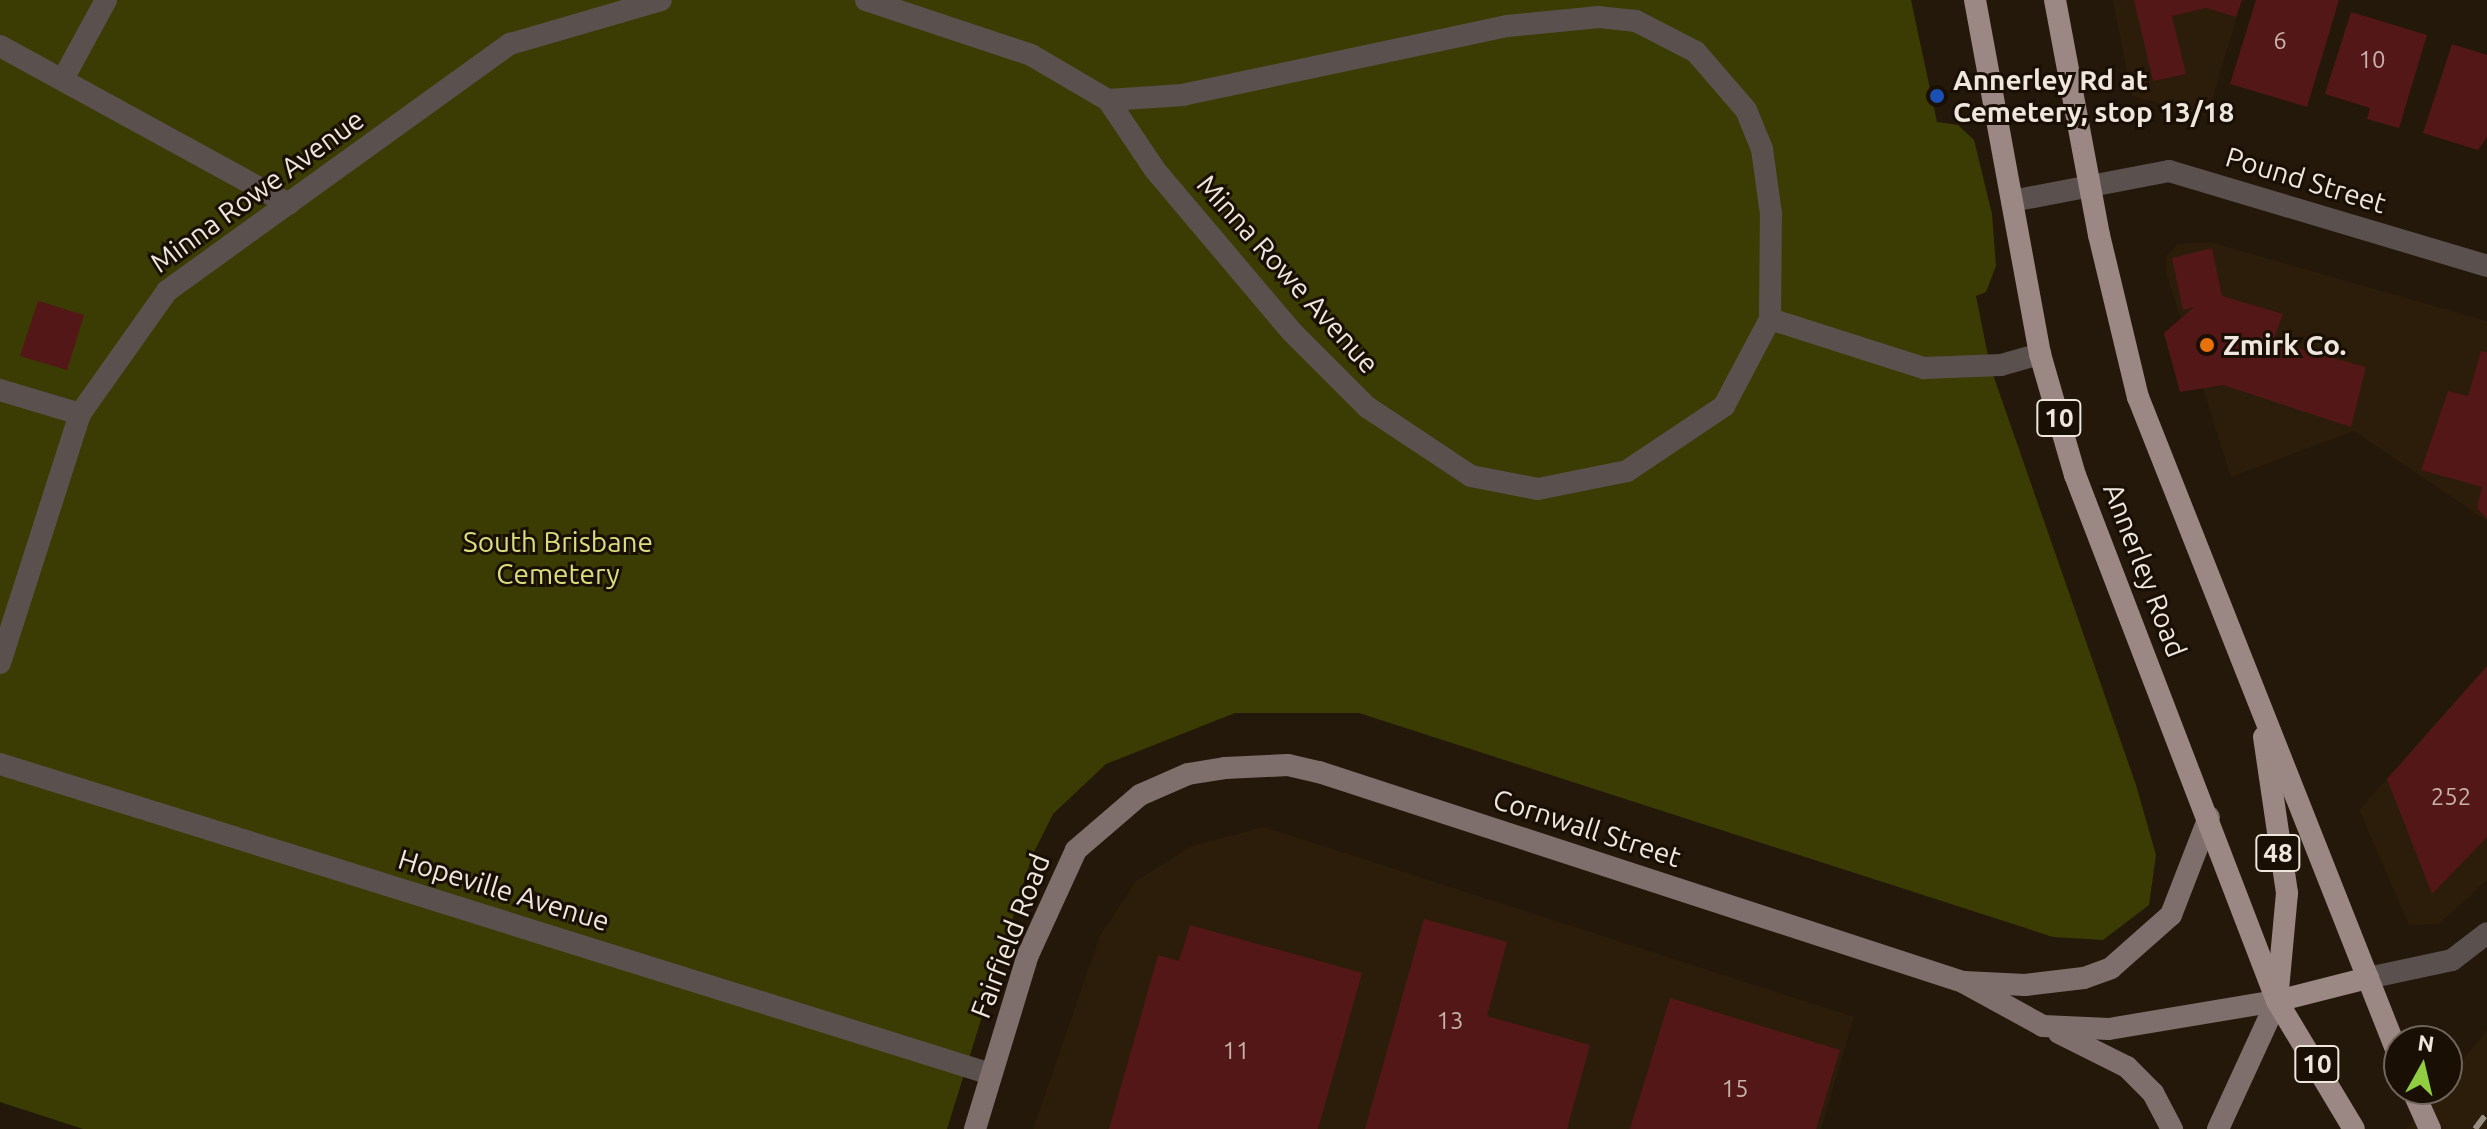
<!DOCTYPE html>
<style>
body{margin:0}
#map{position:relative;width:2487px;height:1129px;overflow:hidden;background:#24180b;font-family:Ubuntu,sans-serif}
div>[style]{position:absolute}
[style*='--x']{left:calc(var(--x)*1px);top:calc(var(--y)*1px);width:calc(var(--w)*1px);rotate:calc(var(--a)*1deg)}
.built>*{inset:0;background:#2c1d0a}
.green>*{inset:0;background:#3b3b04}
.building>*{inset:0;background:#531717}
.service>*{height:22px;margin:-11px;padding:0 11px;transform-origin:11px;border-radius:11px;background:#5a514f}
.minor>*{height:22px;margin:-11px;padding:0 11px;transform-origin:11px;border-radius:11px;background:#5a514f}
.secondary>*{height:22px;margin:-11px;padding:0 11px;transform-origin:11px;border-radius:11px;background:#7f6f6c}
.primary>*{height:22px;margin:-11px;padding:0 11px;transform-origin:11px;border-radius:11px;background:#9b8783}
.rail>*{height:6px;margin-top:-3px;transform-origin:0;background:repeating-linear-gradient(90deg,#988f84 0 16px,transparent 0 24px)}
.dots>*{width:22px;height:22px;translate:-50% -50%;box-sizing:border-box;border:4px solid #1a0f04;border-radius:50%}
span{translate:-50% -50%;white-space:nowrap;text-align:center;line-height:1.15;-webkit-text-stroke:6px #1a0f04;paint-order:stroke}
.number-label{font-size:24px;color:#c8b3ac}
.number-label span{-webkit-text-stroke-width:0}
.shield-label span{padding:2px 6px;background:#1a0f04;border:2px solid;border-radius:6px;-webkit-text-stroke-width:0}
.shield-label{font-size:26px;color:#efe7de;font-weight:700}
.poi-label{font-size:28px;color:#efe7de;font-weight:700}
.left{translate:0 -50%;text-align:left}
.street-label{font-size:28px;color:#efe7de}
.park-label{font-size:28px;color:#dbde7e}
.north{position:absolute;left:2383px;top:1025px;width:80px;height:80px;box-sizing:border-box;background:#1a0f04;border:2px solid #6f655b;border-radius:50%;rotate:8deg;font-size:22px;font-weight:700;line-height:32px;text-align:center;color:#efe7de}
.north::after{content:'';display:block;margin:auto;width:28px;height:36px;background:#91cd40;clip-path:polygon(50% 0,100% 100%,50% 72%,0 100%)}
</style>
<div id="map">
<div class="built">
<div style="clip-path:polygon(2113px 0,2242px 0,2207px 116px,2132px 96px)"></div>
<div style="clip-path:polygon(2210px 242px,2487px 321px,2487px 521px,2354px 431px,2231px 477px,2166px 272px,2166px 256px,2178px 244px)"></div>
<div style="clip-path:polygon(2487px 666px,2487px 880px,2439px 924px,2409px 925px,2359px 810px)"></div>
<div style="clip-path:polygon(1264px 827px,1854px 1017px,1821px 1129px,1033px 1129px,1100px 936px,1136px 881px,1192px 846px)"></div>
<div style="clip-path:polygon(2487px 1030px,2487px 1129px,2406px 1129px,2439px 1089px,2447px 1089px,2447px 1079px)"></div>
</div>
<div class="green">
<div style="clip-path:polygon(0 0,1911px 0,1937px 122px,1958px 125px,1974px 140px,1992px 214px,1996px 266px,1986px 292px,1976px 296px,1990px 366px,2136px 785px,2156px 855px,2149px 905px,2103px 940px,2053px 937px,1359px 713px,1235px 713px,1106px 764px,1053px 814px,1032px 856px,947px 1129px,83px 1129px,0 1102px)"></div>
</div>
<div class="building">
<div style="clip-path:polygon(2134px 0,2242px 0,2236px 17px,2206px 8px,2172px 16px,2186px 74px,2153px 81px)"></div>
<div style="clip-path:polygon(2256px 0,2339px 0,2307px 107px,2230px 84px)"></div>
<div style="clip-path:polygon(2351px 12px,2427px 35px,2399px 128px,2367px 119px,2370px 108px,2325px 94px)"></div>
<div style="clip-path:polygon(2452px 44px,2487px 55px,2487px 137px,2478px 150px,2423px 133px)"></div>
<div style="clip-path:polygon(2212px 248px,2222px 296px,2283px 314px,2273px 341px,2366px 367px,2351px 427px,2223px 385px,2180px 392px,2164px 333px,2194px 307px,2183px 310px,2172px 258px)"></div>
<div style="clip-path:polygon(38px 301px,84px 315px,67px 370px,20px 356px)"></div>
<div style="clip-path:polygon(2481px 351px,2487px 352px,2487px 519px,2477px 508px,2482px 487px,2421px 470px,2448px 391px,2468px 396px)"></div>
<div style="clip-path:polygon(2487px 666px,2487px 837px,2432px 894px,2387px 779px)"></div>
<div style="clip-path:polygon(1424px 919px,1507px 942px,1487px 1016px,1590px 1045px,1567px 1129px,1365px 1129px)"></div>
<div style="clip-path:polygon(1190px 925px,1362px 973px,1318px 1129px,1109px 1129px,1158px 955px,1179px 961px)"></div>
<div style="clip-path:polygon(1670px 998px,1840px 1050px,1816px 1129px,1630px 1129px)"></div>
</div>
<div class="service">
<div style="--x:866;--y:0;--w:174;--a:18.4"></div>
<div style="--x:1031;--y:55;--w:89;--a:30.3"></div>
<div style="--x:1108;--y:100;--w:84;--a:56.1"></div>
<div style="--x:1155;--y:170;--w:211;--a:49.8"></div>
<div style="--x:1291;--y:331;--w:107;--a:45"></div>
<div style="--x:1367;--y:407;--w:125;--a:33.6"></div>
<div style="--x:1471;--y:476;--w:68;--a:11"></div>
<div style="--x:1538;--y:489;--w:91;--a:-11.4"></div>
<div style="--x:1627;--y:471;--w:117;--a:-33.8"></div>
<div style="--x:1724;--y:406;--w:98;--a:-62.1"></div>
<div style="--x:1770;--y:319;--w:105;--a:-89.5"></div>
<div style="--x:1771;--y:214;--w:66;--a:-97.9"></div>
<div style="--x:1762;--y:149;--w:42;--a:-112.3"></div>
<div style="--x:1746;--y:110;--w:77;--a:-130.8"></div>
<div style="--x:1696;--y:52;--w:68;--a:-152.7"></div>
<div style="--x:1636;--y:21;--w:37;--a:-174"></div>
<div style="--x:1599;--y:17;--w:92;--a:174.4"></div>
<div style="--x:1507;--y:26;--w:331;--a:168"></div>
<div style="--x:1183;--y:95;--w:75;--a:176.2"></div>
<div style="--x:0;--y:46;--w:329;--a:28.7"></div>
<div style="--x:63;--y:79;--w:90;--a:-61.4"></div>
<div style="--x:1770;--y:319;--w:162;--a:17.7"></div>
<div style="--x:1924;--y:368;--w:77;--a:-2.2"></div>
<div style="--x:2001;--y:365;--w:41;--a:-15.8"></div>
<div style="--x:0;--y:390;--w:84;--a:16.7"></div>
<div style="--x:0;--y:663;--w:262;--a:-72.2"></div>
<div style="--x:80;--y:414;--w:151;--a:-54.7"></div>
<div style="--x:167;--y:291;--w:423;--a:-35.8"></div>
<div style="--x:510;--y:44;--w:157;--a:-16.2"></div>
<div style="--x:0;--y:764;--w:1038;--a:17.37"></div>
<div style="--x:2368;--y:978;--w:86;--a:-12.1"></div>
<div style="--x:2452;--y:960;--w:44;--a:-37.6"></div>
</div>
<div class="minor">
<div style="--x:2012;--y:201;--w:160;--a:-10.8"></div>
<div style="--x:2169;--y:171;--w:332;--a:16.6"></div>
</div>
<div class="secondary">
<div style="--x:1964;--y:982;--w:61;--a:2.8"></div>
<div style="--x:2025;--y:985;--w:59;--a:-6.8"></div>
<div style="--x:2084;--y:978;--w:29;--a:-20"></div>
<div style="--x:2111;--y:968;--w:80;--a:-41.5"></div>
<div style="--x:2171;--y:915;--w:105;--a:-68.8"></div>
<div style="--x:2059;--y:1033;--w:76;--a:26.6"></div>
<div style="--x:2127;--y:1067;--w:37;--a:45"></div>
<div style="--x:2153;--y:1093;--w:41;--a:62.2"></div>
<div style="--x:975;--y:1129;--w:182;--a:-73.1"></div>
<div style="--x:1028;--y:955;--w:115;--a:-65.4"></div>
<div style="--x:1076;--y:850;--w:84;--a:-40.7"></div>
<div style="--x:1140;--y:795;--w:52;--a:-23.6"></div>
<div style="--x:1188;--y:774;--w:37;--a:-9"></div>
<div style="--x:1225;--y:768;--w:63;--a:-2.7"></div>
<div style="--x:1288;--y:765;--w:32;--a:13"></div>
<div style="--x:1319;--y:772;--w:677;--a:18.06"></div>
<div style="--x:1963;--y:982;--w:91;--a:28.8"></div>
<div style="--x:2043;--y:1026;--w:66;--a:2.6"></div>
<div style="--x:2109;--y:1029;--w:170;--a:-9.5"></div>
<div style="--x:2218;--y:1129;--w:141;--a:-65.3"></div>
</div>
<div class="primary">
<div style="--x:1975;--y:0;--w:360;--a:79.6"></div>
<div style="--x:2040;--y:354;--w:126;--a:73.9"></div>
<div style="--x:2075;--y:475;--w:563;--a:68.99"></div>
<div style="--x:2277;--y:1001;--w:149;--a:59"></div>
<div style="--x:2055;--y:0;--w:239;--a:79.4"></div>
<div style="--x:2099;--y:235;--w:167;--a:76.5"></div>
<div style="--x:2138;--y:397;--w:710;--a:68.42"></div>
<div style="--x:2264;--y:737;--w:158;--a:81.6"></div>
<div style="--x:2287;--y:893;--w:107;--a:95.3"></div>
<div style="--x:2277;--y:1001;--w:94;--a:-14.2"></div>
<div style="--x:2412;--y:1089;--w:44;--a:65.8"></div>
</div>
<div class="rail">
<div style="--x:2475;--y:1129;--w:20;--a:-53"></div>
</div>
<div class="dots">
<div style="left:1937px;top:96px;background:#1a4fb4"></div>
<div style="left:2207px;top:345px;background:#e8710a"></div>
</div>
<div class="number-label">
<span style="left:2280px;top:41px">6</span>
<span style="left:2372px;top:60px">10</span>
<span style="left:2451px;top:797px">252</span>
<span style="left:1450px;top:1021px">13</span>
<span style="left:1236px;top:1051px">11</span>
<span style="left:1735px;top:1089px">15</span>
</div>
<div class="shield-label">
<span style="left:2059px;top:418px">10</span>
<span style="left:2278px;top:853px">48</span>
<span style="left:2317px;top:1064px">10</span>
</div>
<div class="poi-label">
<span class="left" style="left:1953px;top:96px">Annerley Rd at<br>Cemetery, stop 13/18</span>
<span class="left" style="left:2223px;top:345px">Zmirk Co.</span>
</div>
<div class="street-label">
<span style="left:2306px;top:180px;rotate:17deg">Pound Street</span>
<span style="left:257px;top:191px;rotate:-36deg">Minna Rowe Avenue</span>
<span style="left:1288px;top:274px;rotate:48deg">Minna Rowe Avenue</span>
<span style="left:2145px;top:570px;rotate:69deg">Annerley Road</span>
<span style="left:1587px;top:828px;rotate:18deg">Cornwall Street</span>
<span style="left:504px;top:890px;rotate:17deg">Hopeville Avenue</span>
<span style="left:1010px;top:936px;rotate:-69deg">Fairfield Road</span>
</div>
<div class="park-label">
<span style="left:558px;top:558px">South Brisbane<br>Cemetery</span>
</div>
<div class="north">N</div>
</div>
